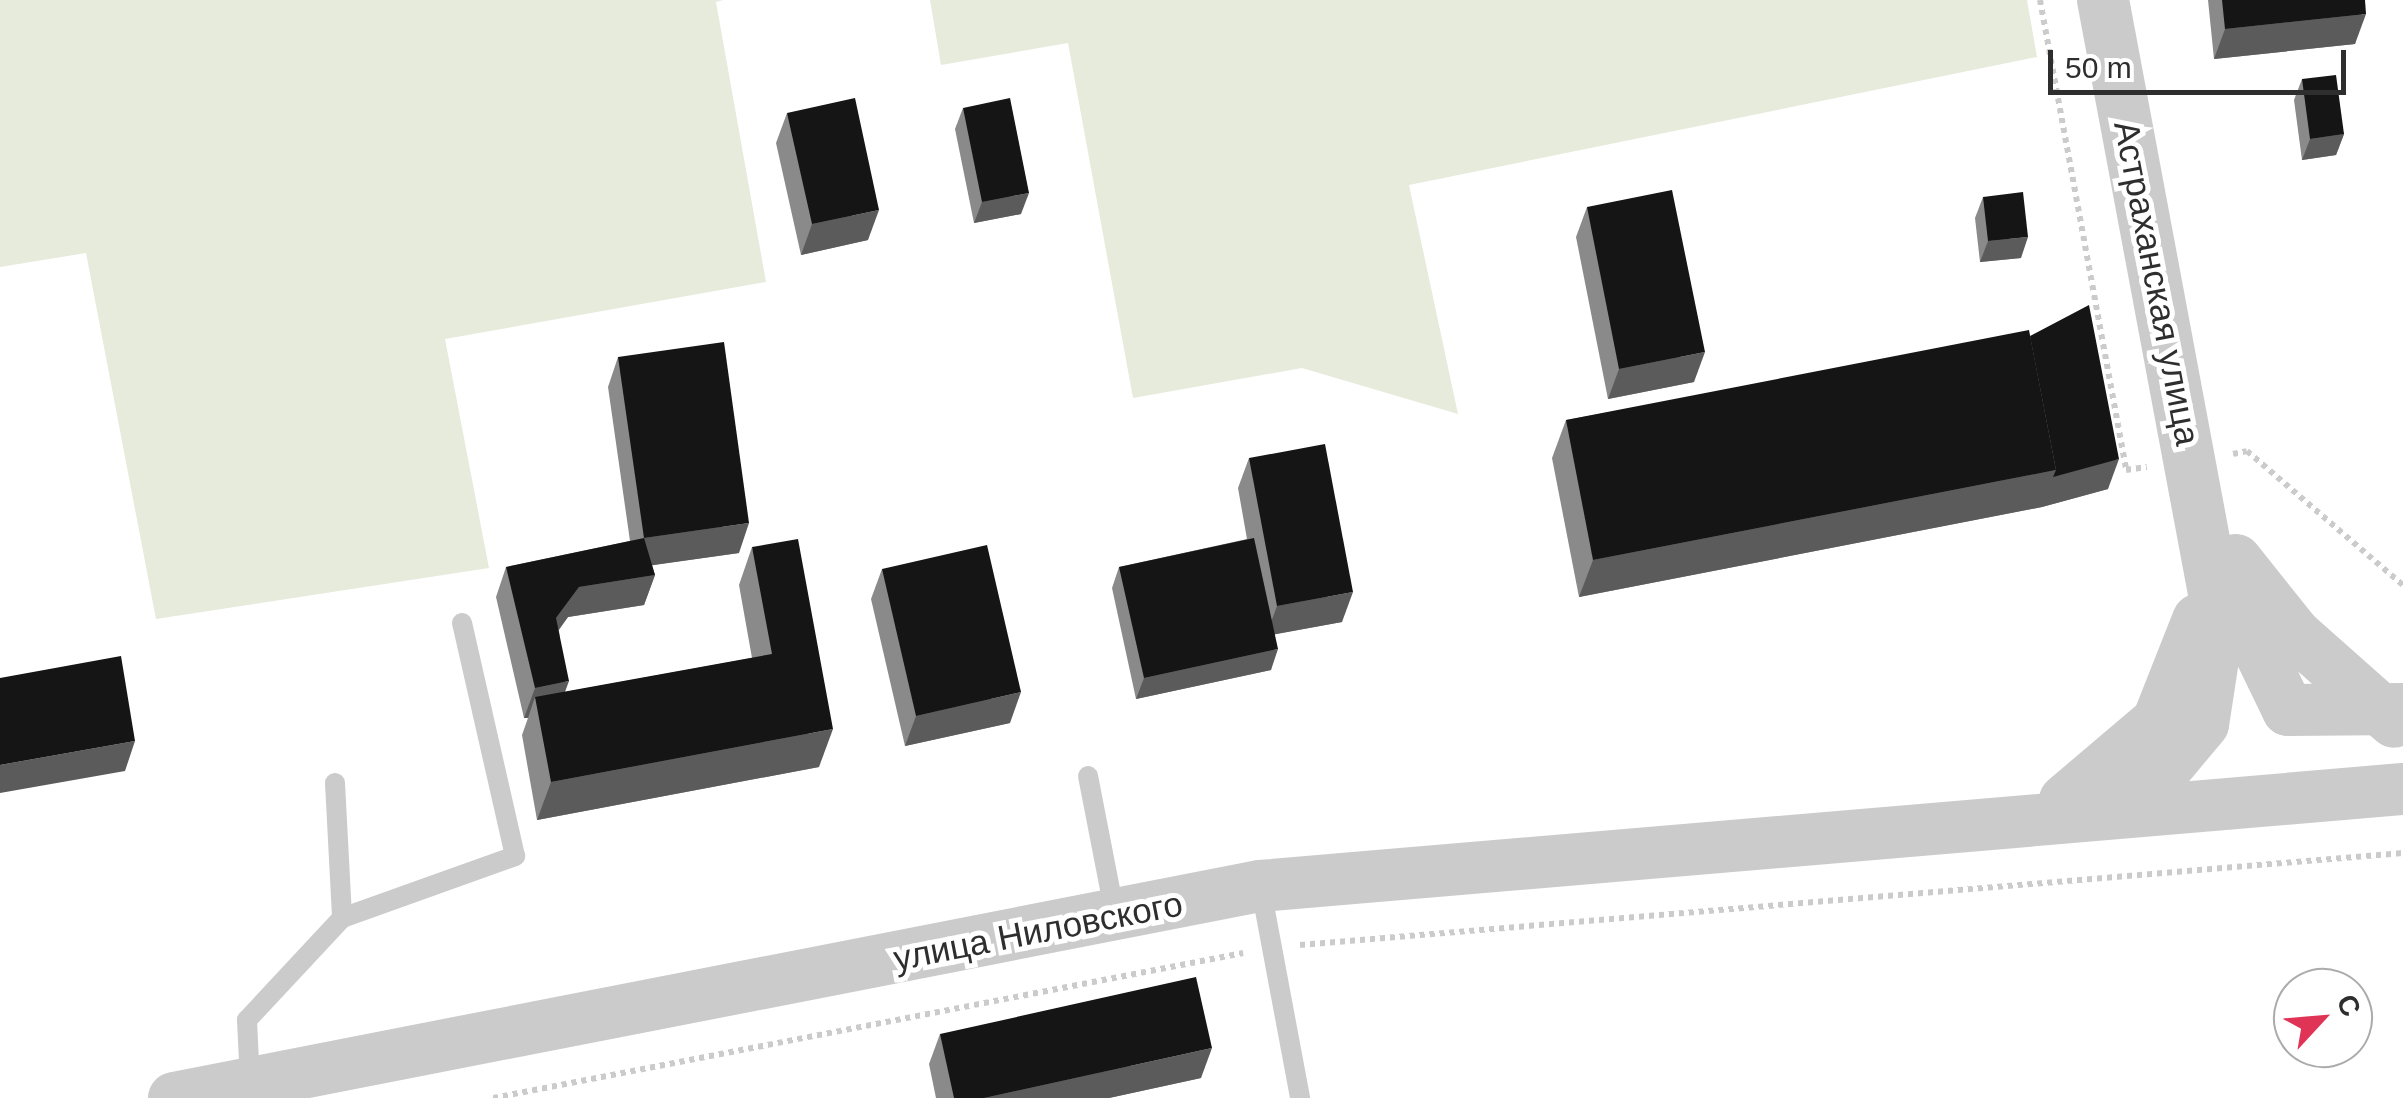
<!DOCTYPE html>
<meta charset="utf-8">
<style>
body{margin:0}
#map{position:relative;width:2403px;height:1098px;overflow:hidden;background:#fff;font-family:Helvetica,sans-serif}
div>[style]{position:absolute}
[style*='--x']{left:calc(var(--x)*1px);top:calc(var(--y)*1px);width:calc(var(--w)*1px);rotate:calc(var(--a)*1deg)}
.green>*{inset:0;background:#e6ebdc}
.path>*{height:6px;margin-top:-3px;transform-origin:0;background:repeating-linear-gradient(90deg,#cbcbcb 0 5px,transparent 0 10px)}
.service>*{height:20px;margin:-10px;padding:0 10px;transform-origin:10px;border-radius:10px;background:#cbcbcb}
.tertiary>*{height:52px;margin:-26px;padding:0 26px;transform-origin:26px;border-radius:26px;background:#cbcbcb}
.wall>*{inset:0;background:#8a8a8a}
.shaded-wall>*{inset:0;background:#5b5b5b}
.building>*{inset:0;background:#151515}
span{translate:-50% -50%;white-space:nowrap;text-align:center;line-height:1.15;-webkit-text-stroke:10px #fff;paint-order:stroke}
.street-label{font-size:35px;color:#2e2e2e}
.north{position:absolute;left:2273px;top:968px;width:100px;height:100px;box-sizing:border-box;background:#fff;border:2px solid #ababab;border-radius:50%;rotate:64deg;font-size:28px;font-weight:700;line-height:40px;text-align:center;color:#2e2e2e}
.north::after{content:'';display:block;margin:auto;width:35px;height:45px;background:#e03456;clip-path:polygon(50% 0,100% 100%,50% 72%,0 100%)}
.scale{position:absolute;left:2048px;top:50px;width:298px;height:45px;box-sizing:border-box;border:5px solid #2e2e2e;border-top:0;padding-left:12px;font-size:30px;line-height:35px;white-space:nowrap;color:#2e2e2e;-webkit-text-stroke:8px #fff;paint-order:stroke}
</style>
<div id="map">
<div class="green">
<div style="clip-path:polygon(0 0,723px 0,716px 2px,766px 282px,445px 339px,489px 568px,156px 619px,86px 253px,0 267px)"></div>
<div style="clip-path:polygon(930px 0,2027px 0,2037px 57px,1409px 185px,1458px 414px,1302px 368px,1133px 398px,1068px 43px,941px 65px)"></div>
</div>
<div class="path">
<div style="--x:2040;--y:0;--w:478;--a:79.6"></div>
<div style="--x:2126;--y:470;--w:21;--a:-8"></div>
<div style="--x:2233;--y:454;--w:14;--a:-12"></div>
<div style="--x:2247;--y:451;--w:206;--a:40.7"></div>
<div style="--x:1300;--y:945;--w:1107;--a:-4.77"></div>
<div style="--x:493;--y:1098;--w:764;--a:-10.94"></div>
</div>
<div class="service">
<div style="--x:1088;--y:776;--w:142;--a:79"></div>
<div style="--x:335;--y:783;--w:135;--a:87"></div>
<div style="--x:1261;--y:889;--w:213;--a:79.4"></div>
<div style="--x:250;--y:1082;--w:62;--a:-92.8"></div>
<div style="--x:247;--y:1020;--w:139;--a:-47"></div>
<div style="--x:342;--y:918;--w:184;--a:-19.7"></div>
<div style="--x:515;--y:856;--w:239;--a:-102.8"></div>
</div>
<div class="tertiary">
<div style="--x:2103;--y:0;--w:631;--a:79.4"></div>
<div style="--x:2219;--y:620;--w:105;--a:98.7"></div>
<div style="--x:2203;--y:724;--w:78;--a:129.8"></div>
<div style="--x:2153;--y:784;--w:48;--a:154"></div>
<div style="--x:2236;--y:560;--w:95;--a:51.4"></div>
<div style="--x:2295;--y:634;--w:132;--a:41.6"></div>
<div style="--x:2227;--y:584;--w:140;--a:64.2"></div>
<div style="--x:2288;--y:710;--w:115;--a:-0.5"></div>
<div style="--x:2065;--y:800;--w:122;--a:-40.3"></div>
<div style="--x:2158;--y:721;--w:109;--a:-68.4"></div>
<div style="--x:174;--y:1098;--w:1106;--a:-11.05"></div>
<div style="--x:1260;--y:886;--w:1147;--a:-4.85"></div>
</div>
<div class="wall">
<div style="clip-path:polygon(2208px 0,2365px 0,2355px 44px,2214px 59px)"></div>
<div style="clip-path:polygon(2302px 79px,2344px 134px,2336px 155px,2302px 160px,2294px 100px)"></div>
<div style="clip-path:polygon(963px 108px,1021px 214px,974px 223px,955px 129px)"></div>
<div style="clip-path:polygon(787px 113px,868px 240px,801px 255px,776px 143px)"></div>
<div style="clip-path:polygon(1983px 197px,2021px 258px,1980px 262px,1975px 218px)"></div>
<div style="clip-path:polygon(1587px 207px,1694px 382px,1608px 399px,1576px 237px)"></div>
<div style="clip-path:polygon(2030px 336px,2108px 489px,2042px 507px,1579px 597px,1552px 458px,1566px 420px)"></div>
<div style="clip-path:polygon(618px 357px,739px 553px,652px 565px,655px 575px,644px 605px,568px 617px,559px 630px,565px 692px,752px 658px,739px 585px,752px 547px,819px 767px,537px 820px,522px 735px,528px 718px,524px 718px,496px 597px,506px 567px,630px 541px,608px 387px)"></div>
<div style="clip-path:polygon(1249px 458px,1342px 622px,1275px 634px,1271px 670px,1136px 699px,1112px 588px,1119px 567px,1247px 539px,1238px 488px)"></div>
<div style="clip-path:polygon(882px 569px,1010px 723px,905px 746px,871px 599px)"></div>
<div style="clip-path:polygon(940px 1034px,1201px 1078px,1109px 1098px,936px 1098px,929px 1064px)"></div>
</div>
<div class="shaded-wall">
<div style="clip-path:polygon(2366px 14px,2355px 44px,2214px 59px,2225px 29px)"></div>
<div style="clip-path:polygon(2344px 134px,2336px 155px,2302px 160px,2310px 139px)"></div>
<div style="clip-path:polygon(1029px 193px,1021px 214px,974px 223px,982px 202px)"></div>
<div style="clip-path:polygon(879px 210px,868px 240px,801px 255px,812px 224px)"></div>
<div style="clip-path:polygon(2028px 237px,2021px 258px,1980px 262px,1988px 241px)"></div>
<div style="clip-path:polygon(1705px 352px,1694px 382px,1608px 399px,1619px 369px)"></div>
<div style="clip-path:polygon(2119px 459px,2108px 489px,2042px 507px,1579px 597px,1593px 560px,2056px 470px)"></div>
<div style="clip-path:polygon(749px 523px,739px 553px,633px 568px,644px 538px)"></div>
<div style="clip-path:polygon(655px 575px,644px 605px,568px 617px,545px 648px,556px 618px,579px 587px)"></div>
<div style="clip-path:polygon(1353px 592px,1342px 622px,1266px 636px,1277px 606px)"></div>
<div style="clip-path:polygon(1278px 649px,1271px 670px,1136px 699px,1144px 678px)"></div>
<div style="clip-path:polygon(569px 681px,558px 711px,535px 697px,528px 718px,524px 718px,535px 688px)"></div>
<div style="clip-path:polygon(1021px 692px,1010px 723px,905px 746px,916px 716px)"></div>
<div style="clip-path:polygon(833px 729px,819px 767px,537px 820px,551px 782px)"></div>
<div style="clip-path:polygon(135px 741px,125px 771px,0 793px,0 765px)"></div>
<div style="clip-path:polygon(1212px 1048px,1201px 1078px,1109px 1098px,984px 1098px)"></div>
</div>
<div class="building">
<div style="clip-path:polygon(2222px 0,2365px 0,2366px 14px,2225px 29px)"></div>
<div style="clip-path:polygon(2336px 75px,2344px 134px,2310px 139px,2302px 79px)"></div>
<div style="clip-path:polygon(855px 98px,879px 210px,812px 224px,787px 113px)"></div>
<div style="clip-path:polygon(1010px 98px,1029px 193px,982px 202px,963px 108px)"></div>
<div style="clip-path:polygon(1672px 190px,1705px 352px,1619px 369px,1587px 207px)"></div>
<div style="clip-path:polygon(2023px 192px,2028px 237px,1988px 241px,1983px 197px)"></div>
<div style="clip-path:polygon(2089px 305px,2119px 459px,2053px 477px,2056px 470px,2030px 336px)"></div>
<div style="clip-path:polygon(2029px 330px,2056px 470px,1593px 560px,1566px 420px)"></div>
<div style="clip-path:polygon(724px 342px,749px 523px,644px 538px,618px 357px)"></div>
<div style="clip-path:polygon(1325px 444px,1353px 592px,1277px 606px,1249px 458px)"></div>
<div style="clip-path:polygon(644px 538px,655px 575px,579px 587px,556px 618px,569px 681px,535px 688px,506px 567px)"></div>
<div style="clip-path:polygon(1254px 538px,1278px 649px,1144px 678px,1119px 567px)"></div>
<div style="clip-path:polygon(798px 539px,833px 729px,551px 782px,535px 697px,772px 654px,752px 547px)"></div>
<div style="clip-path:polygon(987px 545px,1021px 692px,916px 716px,882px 569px)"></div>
<div style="clip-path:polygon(121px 656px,135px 741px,0 765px,0 678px)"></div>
<div style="clip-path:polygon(1196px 977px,1212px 1048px,984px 1098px,954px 1098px,940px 1034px)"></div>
</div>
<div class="street-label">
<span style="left:2157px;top:283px;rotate:79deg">Астраханская улица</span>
<span style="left:1038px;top:931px;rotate:-11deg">улица Ниловского</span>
</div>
<div class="north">С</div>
<div class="scale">50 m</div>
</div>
